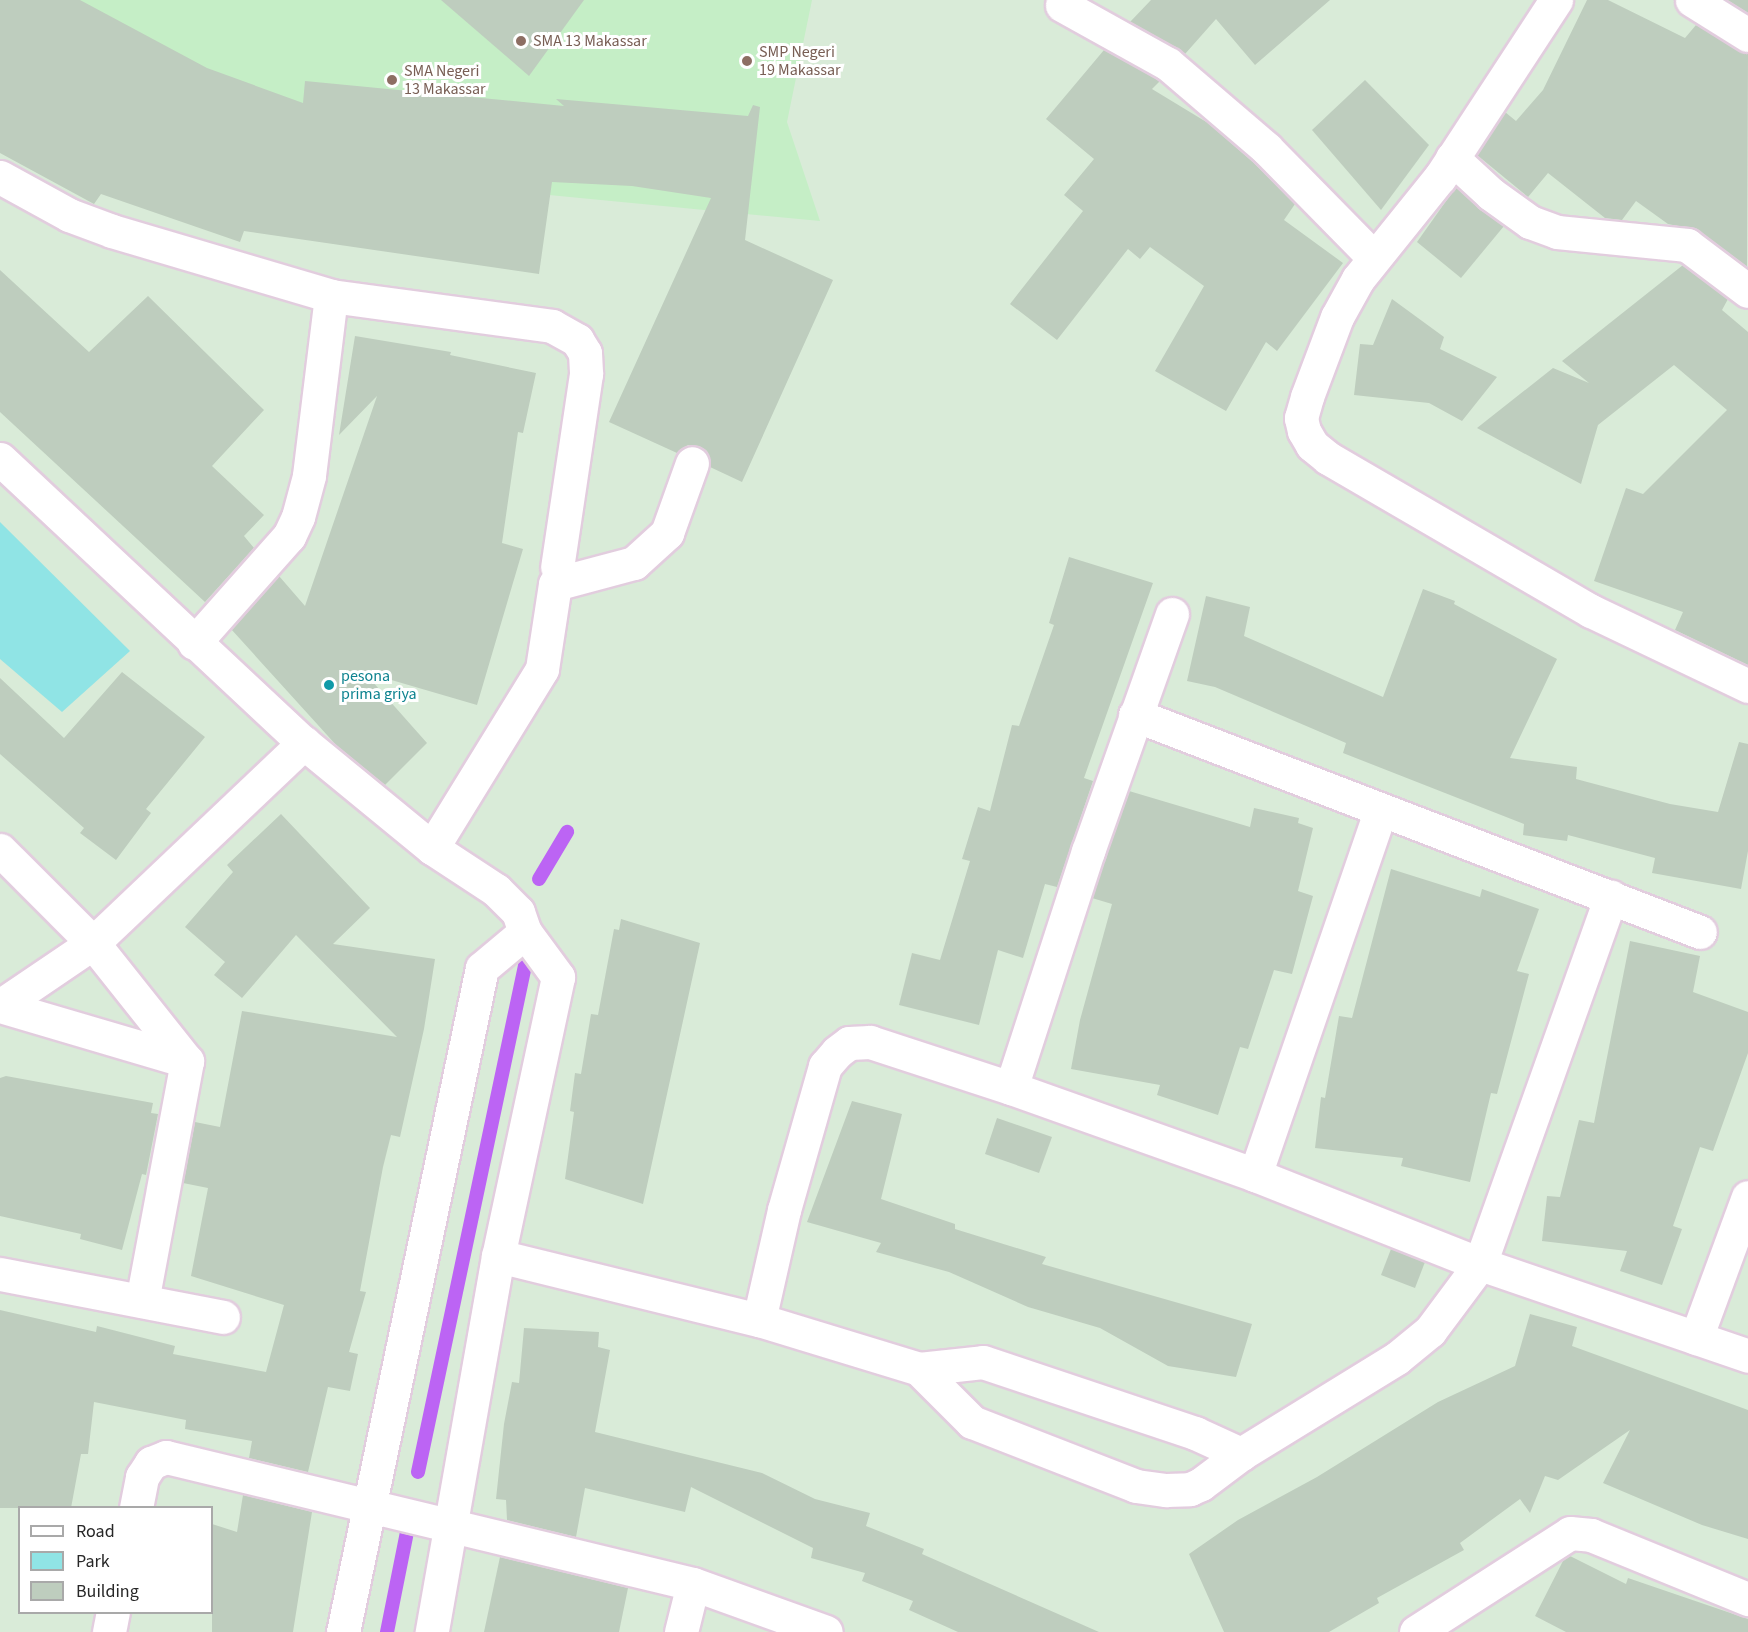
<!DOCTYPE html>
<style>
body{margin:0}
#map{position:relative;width:1748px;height:1632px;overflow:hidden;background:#d9ebd8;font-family:"Source Sans 3",sans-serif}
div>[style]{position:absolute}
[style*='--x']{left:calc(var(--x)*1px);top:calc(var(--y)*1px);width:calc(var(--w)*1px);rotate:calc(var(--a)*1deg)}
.education>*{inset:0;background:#c5eec6}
.green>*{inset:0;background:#90e4e5}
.stream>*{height:14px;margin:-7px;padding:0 7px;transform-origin:7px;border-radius:7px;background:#bc64f4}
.building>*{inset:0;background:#becdbe}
.roads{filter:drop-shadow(2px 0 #e2cdde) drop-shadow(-2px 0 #e2cdde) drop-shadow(0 2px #e2cdde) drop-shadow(0 -2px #e2cdde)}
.minor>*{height:33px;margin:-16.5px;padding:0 16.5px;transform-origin:16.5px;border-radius:16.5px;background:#fff}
.dots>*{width:16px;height:16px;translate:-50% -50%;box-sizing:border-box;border:3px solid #fff;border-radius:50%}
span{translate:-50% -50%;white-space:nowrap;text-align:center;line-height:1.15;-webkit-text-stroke:6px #fff;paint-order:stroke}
.education-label{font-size:16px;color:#785e54}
.left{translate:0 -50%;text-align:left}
.culture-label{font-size:16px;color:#0d838f}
.legend{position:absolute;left:18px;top:1506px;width:195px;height:108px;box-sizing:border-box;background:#fff;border:2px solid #a9a9a9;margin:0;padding:8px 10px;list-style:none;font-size:18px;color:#272727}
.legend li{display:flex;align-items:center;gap:12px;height:30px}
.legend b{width:30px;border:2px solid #a9a9a9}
</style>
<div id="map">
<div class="education">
<div style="clip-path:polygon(0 0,812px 0,787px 122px,820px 221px,549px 195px)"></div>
</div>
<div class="green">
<div style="clip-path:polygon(0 522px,130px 651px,62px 712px,0 659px)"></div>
</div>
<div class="stream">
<div style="--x:539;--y:879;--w:55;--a:-59.2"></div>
<div style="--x:418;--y:1472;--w:527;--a:-78.07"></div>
<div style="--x:387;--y:1632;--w:107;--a:-78.7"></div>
</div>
<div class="building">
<div style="clip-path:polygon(0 0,80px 0,207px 68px,303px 103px,305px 81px,564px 106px,556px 99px,748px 116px,753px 105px,760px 107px,745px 240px,833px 280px,742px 482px,710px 467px,707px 451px,699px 446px,688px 445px,677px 453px,609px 422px,711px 198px,632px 186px,552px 182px,539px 274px,244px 231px,240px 242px,101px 194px,94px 204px,0 153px)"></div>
<div style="clip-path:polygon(441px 0,584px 0,529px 76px)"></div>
<div style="clip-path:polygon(1151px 0,1330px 0,1255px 65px,1216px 19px,1185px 54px,1130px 22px)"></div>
<div style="clip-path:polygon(1587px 0,1608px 0,1685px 38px,1696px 25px,1748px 54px,1747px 267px,1698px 230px,1668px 224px,1636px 201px,1622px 220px,1605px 218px,1548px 173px,1528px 197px,1477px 155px,1505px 112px,1516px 121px,1543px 90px)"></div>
<div style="clip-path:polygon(1727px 0,1748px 0,1748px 13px)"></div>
<div style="clip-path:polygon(1104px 50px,1157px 79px,1160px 81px,1152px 89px,1208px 123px,1254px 163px,1295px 204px,1284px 220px,1343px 263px,1277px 351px,1266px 342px,1226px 411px,1155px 371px,1204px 286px,1150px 247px,1140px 259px,1128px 249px,1057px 340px,1010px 304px,1083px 211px,1064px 195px,1094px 159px,1046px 119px)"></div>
<div style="clip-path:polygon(1365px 80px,1429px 145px,1381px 210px,1312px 130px)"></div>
<div style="clip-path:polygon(1456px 187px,1504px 226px,1461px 278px,1417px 242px)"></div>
<div style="clip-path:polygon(1683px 265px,1728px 299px,1722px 310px,1748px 332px,1748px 665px,1675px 630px,1683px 612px,1594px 581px,1626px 488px,1643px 494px,1727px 410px,1674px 365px,1598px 425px,1581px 484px,1477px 428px,1553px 368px,1589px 383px,1562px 361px)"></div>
<div style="clip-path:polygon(0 270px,89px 352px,148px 296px,264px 410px,212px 466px,264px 515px,244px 536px,254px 548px,205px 602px,0 412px)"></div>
<div style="clip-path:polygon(1392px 299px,1444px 337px,1440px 349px,1497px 377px,1462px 421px,1429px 403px,1354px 395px,1360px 344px,1373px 345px)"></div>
<div style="clip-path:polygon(355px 336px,451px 352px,450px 355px,536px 373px,523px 433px,518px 432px,502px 543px,523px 549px,477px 705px,364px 672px,427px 743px,385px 785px,337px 746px,231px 629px,279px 576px,305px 606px,377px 396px,339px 435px)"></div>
<div style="clip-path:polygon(1069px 557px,1153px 583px,1084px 778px,1093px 781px,1057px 887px,1045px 884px,1023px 958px,998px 950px,979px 1025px,899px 1005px,912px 953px,940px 960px,970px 861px,962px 859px,978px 807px,990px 811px,1012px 725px,1019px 726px,1054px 625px,1049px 623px)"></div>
<div style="clip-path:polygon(1423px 589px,1455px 601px,1454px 604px,1557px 659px,1510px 758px,1577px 767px,1576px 779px,1670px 804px,1718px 812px,1739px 742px,1748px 744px,1748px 851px,1741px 889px,1652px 873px,1655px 858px,1568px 835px,1567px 841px,1523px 835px,1524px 824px,1343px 753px,1346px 743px,1215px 687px,1187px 681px,1206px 596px,1250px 607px,1244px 636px,1383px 697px)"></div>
<div style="clip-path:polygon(122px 672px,205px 737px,146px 809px,151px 813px,116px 860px,80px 833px,84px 828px,0 754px,0 678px,64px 738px)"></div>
<div style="clip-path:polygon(1129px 791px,1250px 827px,1254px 808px,1299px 818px,1298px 823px,1313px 828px,1298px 891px,1313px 896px,1292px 974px,1274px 970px,1248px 1049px,1240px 1047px,1218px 1115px,1157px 1095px,1160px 1085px,1071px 1069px,1080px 1020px,1112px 904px,1092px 898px)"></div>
<div style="clip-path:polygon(281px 814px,370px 908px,333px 944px,435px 959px,424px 1029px,400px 1137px,391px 1135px,383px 1167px,360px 1291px,366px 1292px,349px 1352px,358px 1354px,350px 1391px,328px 1387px,308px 1472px,249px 1458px,252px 1441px,185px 1429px,186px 1420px,94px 1402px,88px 1454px,81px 1454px,71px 1508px,0 1508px,0 1310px,96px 1332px,97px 1326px,175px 1346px,173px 1354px,266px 1372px,284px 1305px,191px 1276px,208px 1188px,183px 1183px,195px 1122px,220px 1127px,242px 1011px,397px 1037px,296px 935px,242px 998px,214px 975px,225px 962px,185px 927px,233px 872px,227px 865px)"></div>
<div style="clip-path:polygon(1391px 869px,1480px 897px,1482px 889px,1539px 909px,1517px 971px,1529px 974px,1497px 1094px,1491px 1093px,1470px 1182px,1401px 1166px,1403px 1158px,1315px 1148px,1321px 1097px,1325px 1098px,1339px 1016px,1352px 1018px)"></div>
<div style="clip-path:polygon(621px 919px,700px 943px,643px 1204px,565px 1179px,574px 1112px,570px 1111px,575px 1073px,581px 1074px,591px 1014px,598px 1015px,614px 929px,619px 930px)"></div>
<div style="clip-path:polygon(1630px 941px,1700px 956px,1693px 992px,1748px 1012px,1748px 1053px,1713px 1151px,1700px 1147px,1673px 1226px,1682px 1229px,1662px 1285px,1620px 1271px,1627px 1251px,1542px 1241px,1547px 1196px,1560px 1197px,1579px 1120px,1594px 1123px)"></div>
<div style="clip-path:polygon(6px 1076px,153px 1103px,151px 1113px,158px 1114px,146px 1175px,142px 1174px,122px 1250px,80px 1239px,81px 1234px,0 1216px,0 1078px)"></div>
<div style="clip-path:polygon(852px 1101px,902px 1114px,881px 1199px,955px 1224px,955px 1229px,1046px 1257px,1042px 1264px,1252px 1324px,1236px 1377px,1168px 1366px,1100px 1328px,1028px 1307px,949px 1272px,876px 1252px,881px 1243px,807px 1222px)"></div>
<div style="clip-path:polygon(997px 1118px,1052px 1137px,1039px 1173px,985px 1154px)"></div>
<div style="clip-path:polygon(1391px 1249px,1425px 1262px,1415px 1288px,1381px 1275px)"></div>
<div style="clip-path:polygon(1530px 1314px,1577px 1327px,1572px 1346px,1748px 1410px,1748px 1539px,1702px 1525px,1603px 1483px,1630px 1430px,1558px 1480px,1545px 1476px,1530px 1513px,1520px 1499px,1460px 1543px,1464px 1550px,1377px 1598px,1379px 1603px,1329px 1632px,1224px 1632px,1189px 1554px,1238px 1520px,1317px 1477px,1438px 1402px,1515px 1366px)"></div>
<div style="clip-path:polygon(524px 1328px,599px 1332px,598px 1347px,610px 1350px,595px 1432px,762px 1473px,815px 1499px,870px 1513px,866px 1526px,924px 1549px,922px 1554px,1099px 1632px,958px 1632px,909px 1610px,913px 1601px,862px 1581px,865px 1573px,811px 1558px,813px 1548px,691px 1487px,685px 1512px,585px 1488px,576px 1537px,507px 1520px,506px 1500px,496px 1499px,504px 1424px,512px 1382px,519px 1383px)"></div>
<div style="clip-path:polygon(243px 1495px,312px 1512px,293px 1632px,212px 1632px,212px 1524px,237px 1532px)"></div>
<div style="clip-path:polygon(1570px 1556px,1626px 1584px,1628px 1578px,1748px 1619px,1748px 1632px,1566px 1632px,1535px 1616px,1564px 1559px)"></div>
<div style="clip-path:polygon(500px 1557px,628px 1588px,619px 1632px,484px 1632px)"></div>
</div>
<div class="roads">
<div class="minor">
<div style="--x:1556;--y:0;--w:212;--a:123.2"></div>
<div style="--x:1440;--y:177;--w:131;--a:128.8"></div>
<div style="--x:1358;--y:279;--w:43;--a:118.9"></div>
<div style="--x:1337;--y:317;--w:85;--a:110.6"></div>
<div style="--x:1307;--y:397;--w:22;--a:106"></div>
<div style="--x:1301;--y:418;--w:13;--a:77"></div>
<div style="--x:1304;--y:431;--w:16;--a:60"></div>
<div style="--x:1312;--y:445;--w:21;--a:39"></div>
<div style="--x:1328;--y:458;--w:304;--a:30.2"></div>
<div style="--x:1591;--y:611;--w:174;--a:25.5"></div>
<div style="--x:1692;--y:0;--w:66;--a:32"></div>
<div style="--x:1062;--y:5;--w:121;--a:29.1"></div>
<div style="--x:1168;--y:64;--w:130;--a:40.6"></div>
<div style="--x:1267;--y:149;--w:151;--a:45.5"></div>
<div style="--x:1452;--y:158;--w:53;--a:42.7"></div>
<div style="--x:1491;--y:194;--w:48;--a:35.7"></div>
<div style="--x:1530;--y:222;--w:29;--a:20"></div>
<div style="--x:1557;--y:232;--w:131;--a:5.7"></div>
<div style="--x:1687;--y:245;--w:76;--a:37"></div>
<div style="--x:0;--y:177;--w:79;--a:28.8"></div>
<div style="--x:69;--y:215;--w:46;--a:20.4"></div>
<div style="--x:112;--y:231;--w:228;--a:16.5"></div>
<div style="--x:331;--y:296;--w:181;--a:97"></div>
<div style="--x:309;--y:476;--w:42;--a:105"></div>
<div style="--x:298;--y:517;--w:21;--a:115"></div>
<div style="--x:289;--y:536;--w:143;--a:131.6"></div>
<div style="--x:331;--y:296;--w:223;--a:7.7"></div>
<div style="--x:552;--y:326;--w:29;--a:29"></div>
<div style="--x:577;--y:340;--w:15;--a:58"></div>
<div style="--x:585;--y:353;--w:21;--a:87"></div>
<div style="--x:586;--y:374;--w:195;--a:98.5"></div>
<div style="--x:0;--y:459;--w:416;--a:43.1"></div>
<div style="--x:304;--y:743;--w:166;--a:39.4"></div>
<div style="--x:432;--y:848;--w:77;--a:33.3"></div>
<div style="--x:496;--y:890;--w:31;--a:45"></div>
<div style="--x:518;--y:912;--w:21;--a:71"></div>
<div style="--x:525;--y:932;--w:56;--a:53.7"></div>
<div style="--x:558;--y:977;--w:285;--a:102.1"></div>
<div style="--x:498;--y:1256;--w:382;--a:100"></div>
<div style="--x:1172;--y:614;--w:251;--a:109.5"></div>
<div style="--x:1088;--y:851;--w:249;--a:108"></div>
<div style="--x:1011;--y:1088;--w:259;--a:19.6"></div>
<div style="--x:1255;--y:1175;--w:242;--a:21.6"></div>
<div style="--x:1480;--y:1264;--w:390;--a:-70.4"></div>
<div style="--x:1135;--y:715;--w:605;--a:21.01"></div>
<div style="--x:432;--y:848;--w:210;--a:-58.4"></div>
<div style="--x:542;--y:669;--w:86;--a:-81.3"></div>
<div style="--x:555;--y:584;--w:82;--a:-14.9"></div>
<div style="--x:634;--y:563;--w:45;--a:-42.3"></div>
<div style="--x:667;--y:533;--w:74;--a:-70.3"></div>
<div style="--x:0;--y:850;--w:132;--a:45"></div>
<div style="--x:93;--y:943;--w:151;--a:51.5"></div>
<div style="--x:0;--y:1006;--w:195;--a:16.4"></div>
<div style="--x:187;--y:1061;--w:244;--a:100.6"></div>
<div style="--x:0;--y:1006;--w:112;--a:-34.1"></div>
<div style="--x:93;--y:943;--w:291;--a:-43.5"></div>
<div style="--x:1255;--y:1175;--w:386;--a:-71"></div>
<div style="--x:498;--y:1256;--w:269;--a:13.8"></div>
<div style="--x:759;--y:1320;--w:167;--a:17"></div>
<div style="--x:919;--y:1369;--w:64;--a:-6.2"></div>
<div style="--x:983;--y:1362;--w:224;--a:18.5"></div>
<div style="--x:1195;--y:1433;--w:51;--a:24.5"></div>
<div style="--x:0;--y:1274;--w:227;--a:10.9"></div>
<div style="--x:759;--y:1320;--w:113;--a:-77.2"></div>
<div style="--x:784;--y:1210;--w:150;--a:-74.1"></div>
<div style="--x:825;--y:1066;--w:18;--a:-49"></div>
<div style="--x:837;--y:1052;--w:15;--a:-37"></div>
<div style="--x:849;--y:1043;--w:21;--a:-3"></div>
<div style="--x:870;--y:1042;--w:148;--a:18.1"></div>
<div style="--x:1696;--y:1338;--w:150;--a:-69.8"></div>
<div style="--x:919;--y:1369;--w:75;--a:45"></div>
<div style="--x:972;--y:1422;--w:176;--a:21.3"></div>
<div style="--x:1136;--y:1486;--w:30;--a:8"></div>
<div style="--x:1166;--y:1490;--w:24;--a:-2"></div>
<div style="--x:1190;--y:1489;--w:12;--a:-24"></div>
<div style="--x:1201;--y:1484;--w:50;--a:-36.9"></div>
<div style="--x:1241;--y:1454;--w:183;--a:-31.6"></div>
<div style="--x:1397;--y:1358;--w:43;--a:-39.3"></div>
<div style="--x:1430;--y:1331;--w:84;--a:-53.3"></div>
<div style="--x:1480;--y:1264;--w:283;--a:18.9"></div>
<div style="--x:136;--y:1508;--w:32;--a:-79"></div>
<div style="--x:142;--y:1477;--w:17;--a:-57"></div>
<div style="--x:151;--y:1463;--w:16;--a:-22"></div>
<div style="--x:166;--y:1457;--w:542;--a:13.55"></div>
<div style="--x:693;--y:1584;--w:141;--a:19.8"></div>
<div style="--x:109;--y:1632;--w:20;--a:-79"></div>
<div style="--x:343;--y:1632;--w:678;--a:-78.18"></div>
<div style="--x:482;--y:968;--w:56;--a:-39.9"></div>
<div style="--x:681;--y:1632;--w:49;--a:-76"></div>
<div style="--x:1416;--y:1632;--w:183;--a:-32.7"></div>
<div style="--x:1570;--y:1533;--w:21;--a:5"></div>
<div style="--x:1591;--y:1535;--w:170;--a:22.2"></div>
</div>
</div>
<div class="dots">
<div style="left:521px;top:41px;background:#8d6e63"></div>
<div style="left:747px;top:61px;background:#8d6e63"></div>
<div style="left:392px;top:80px;background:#8d6e63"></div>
<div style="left:329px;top:685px;background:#0f9aa8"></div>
</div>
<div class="education-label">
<span class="left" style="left:533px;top:41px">SMA 13 Makassar</span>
<span class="left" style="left:759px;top:61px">SMP Negeri<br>19 Makassar</span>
<span class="left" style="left:404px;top:80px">SMA Negeri<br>13 Makassar</span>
</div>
<div class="culture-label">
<span class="left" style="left:341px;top:685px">pesona<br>prima griya</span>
</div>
<ul class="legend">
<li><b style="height:8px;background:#fff"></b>Road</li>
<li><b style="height:16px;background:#90e4e5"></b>Park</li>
<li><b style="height:16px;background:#becdbe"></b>Building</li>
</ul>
</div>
